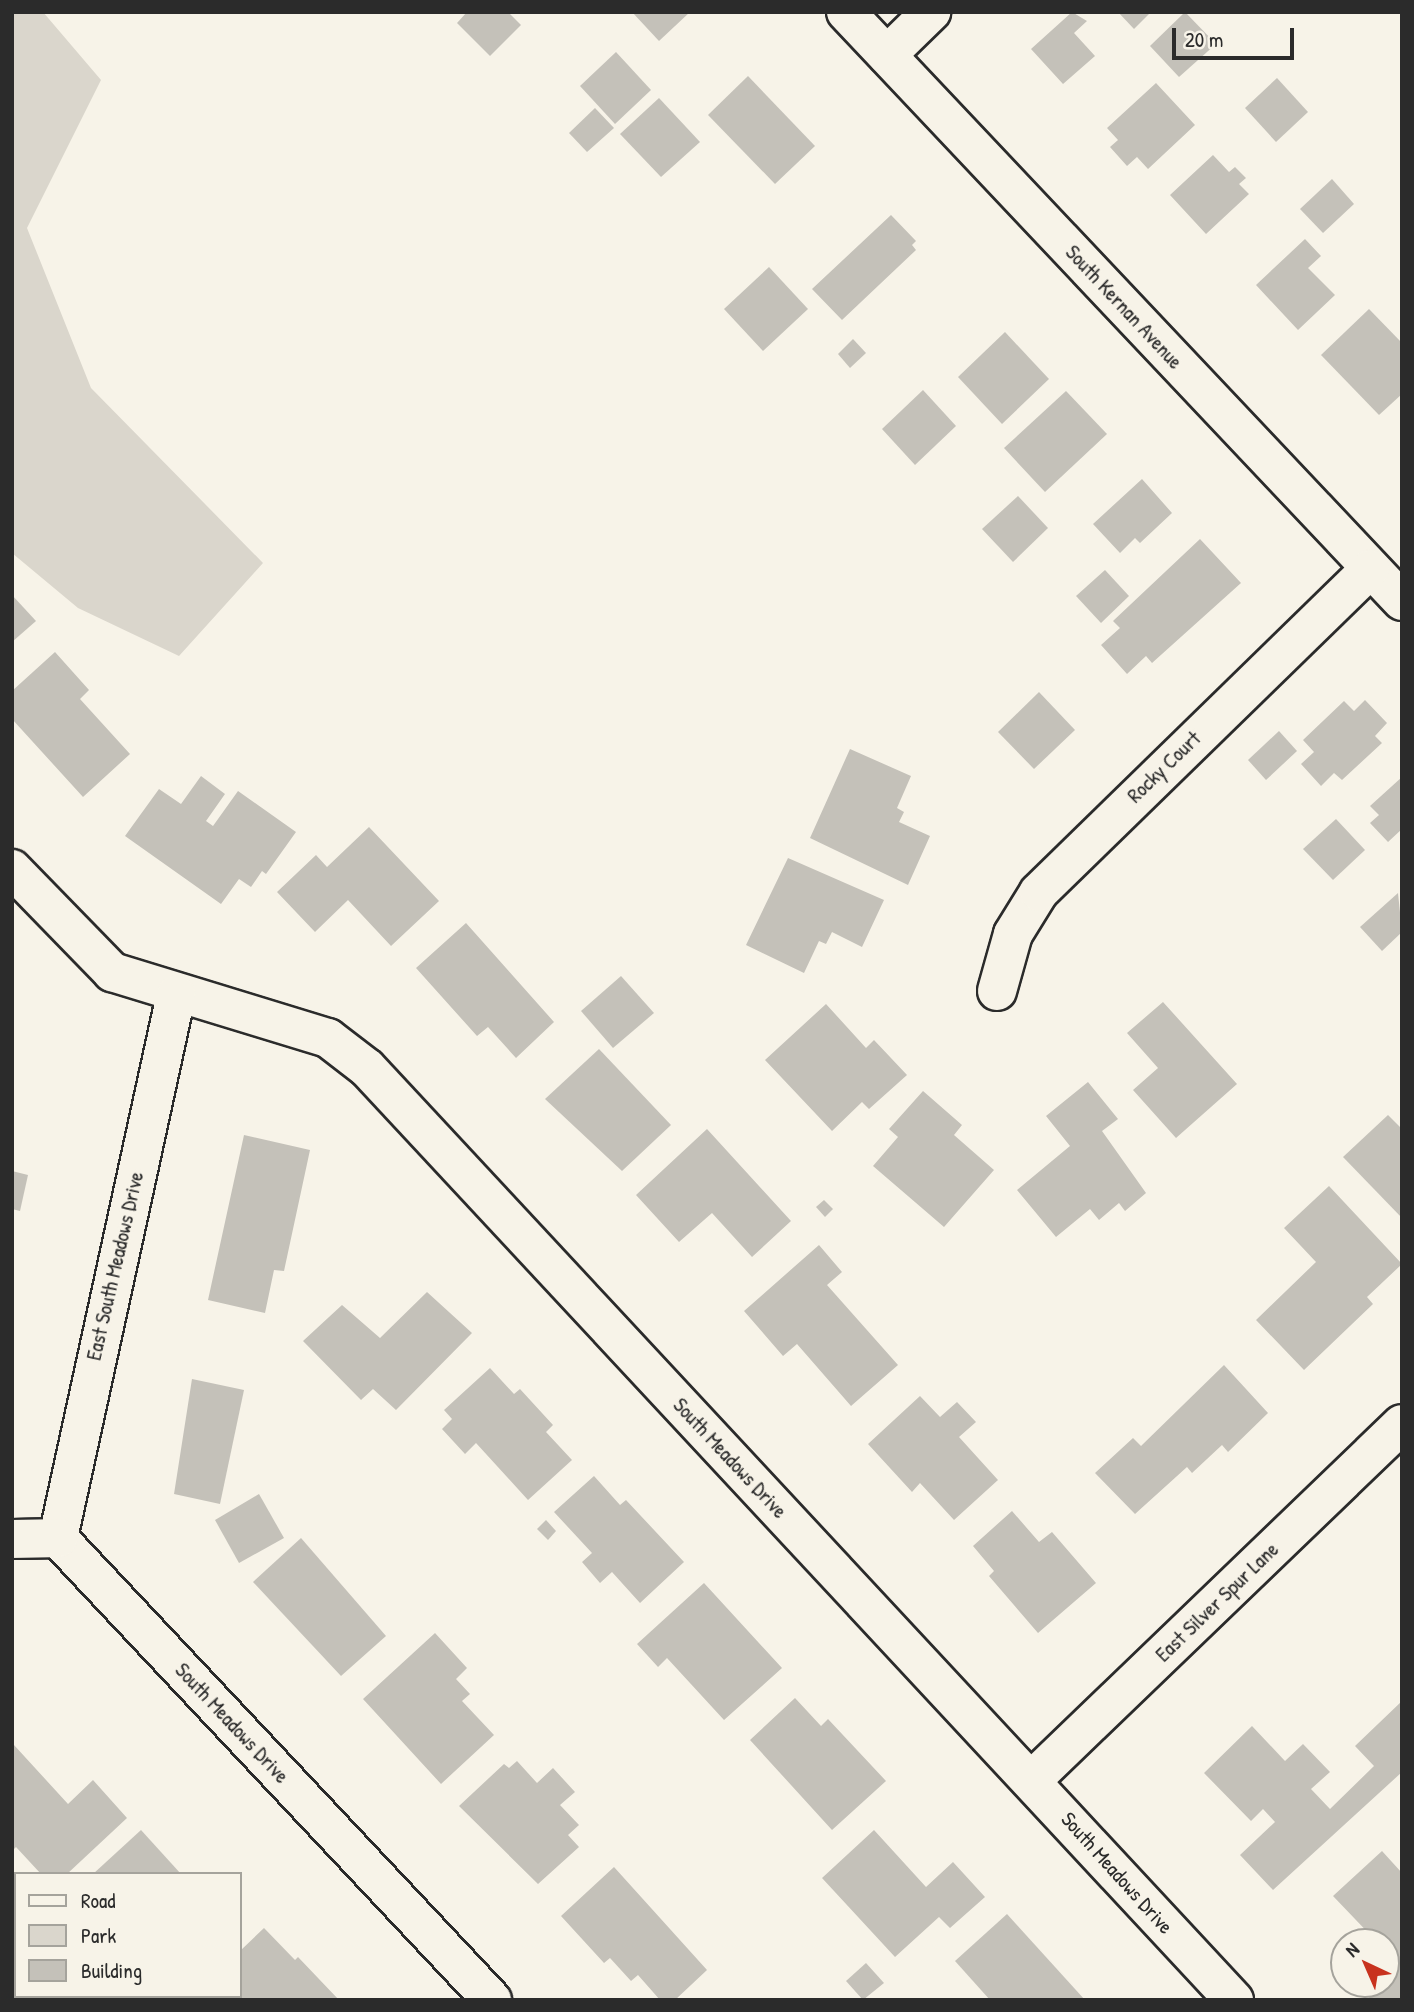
<!DOCTYPE html>
<style>
body{margin:0}
#map{position:relative;width:1414px;height:2012px;overflow:hidden;background:#f7f3e8;font-family:"Patrick Hand",sans-serif}
div>[style]{position:absolute}
[style*='--x']{left:calc(var(--x)*1px);top:calc(var(--y)*1px);width:calc(var(--w)*1px);rotate:calc(var(--a)*1deg)}
.green>*{inset:0;background:#dad6cc}
.building>*{inset:0;background:#c4c1b9}
.roads{filter:drop-shadow(2px 0 #2b2b2b) drop-shadow(-2px 0 #2b2b2b) drop-shadow(0 2px #2b2b2b) drop-shadow(0 -2px #2b2b2b)}
.minor>*{height:38px;margin:-19px;padding:0 19px;transform-origin:19px;border-radius:19px;background:#f7f3e8}
span{translate:-50% -50%;white-space:nowrap;text-align:center;line-height:1.15;-webkit-text-stroke:6px #f7f3e8;paint-order:stroke}
.street-label{font-size:21px;color:#2b2b2b}
.frame{position:absolute;inset:0;border:14px solid #2b2b2b;pointer-events:none}
.legend{position:absolute;left:14px;top:1872px;width:228px;height:126px;box-sizing:border-box;background:#f7f3e8;border:2px solid #a5a39c;margin:0;padding:9px 12px;list-style:none;font-size:21px;color:#2b2b2b}
.legend li{display:flex;align-items:center;gap:14px;height:35px}
.legend b{width:35px;border:2px solid #a5a39c}
.north{position:absolute;left:1330px;top:1928px;width:70px;height:70px;box-sizing:border-box;background:#f7f3e8;border:2px solid #a5a39c;border-radius:50%;rotate:316deg;font-size:19px;font-weight:700;line-height:28px;text-align:center;color:#2b2b2b}
.north::after{content:'';display:block;margin:auto;width:24px;height:32px;background:#c8321e;clip-path:polygon(50% 0,100% 100%,50% 72%,0 100%)}
.scale{position:absolute;left:1172px;top:28px;width:122px;height:32px;box-sizing:border-box;border:4px solid #2b2b2b;border-top:0;padding-left:9px;font-size:21px;line-height:24px;white-space:nowrap;color:#2b2b2b;-webkit-text-stroke:5px #f7f3e8;paint-order:stroke}
</style>
<div id="map">
<div class="green">
<div style="clip-path:polygon(12px 12px,43px 12px,101px 80px,27px 228px,91px 388px,263px 563px,179px 656px,78px 608px,12px 553px)"></div>
</div>
<div class="building">
<div style="clip-path:polygon(467px 12px,508px 12px,521px 25px,490px 56px,457px 23px)"></div>
<div style="clip-path:polygon(632px 12px,690px 12px,659px 41px)"></div>
<div style="clip-path:polygon(1072px 12px,1087px 21px,1074px 33px,1095px 56px,1063px 84px,1031px 49px)"></div>
<div style="clip-path:polygon(1118px 12px,1151px 12px,1134px 29px)"></div>
<div style="clip-path:polygon(1185px 12px,1216px 44px,1179px 77px,1150px 46px)"></div>
<div style="clip-path:polygon(616px 52px,651px 90px,615px 124px,580px 86px)"></div>
<div style="clip-path:polygon(748px 76px,815px 146px,775px 184px,708px 115px)"></div>
<div style="clip-path:polygon(1277px 78px,1308px 112px,1276px 142px,1245px 108px)"></div>
<div style="clip-path:polygon(1156px 83px,1195px 125px,1148px 169px,1137px 157px,1127px 166px,1110px 147px,1118px 140px,1107px 128px)"></div>
<div style="clip-path:polygon(659px 98px,700px 142px,661px 177px,620px 134px)"></div>
<div style="clip-path:polygon(595px 108px,614px 128px,587px 152px,569px 133px)"></div>
<div style="clip-path:polygon(1213px 155px,1229px 172px,1235px 167px,1246px 178px,1239px 184px,1249px 194px,1206px 234px,1170px 195px)"></div>
<div style="clip-path:polygon(1332px 179px,1354px 204px,1323px 233px,1300px 209px)"></div>
<div style="clip-path:polygon(891px 215px,916px 241px,912px 245px,916px 250px,842px 320px,812px 289px)"></div>
<div style="clip-path:polygon(1305px 239px,1321px 256px,1308px 268px,1335px 295px,1298px 330px,1256px 285px)"></div>
<div style="clip-path:polygon(769px 267px,808px 309px,763px 351px,724px 309px)"></div>
<div style="clip-path:polygon(1369px 309px,1402px 343px,1402px 394px,1379px 415px,1321px 355px)"></div>
<div style="clip-path:polygon(1005px 332px,1049px 379px,1002px 424px,958px 377px)"></div>
<div style="clip-path:polygon(853px 339px,866px 353px,850px 368px,838px 354px)"></div>
<div style="clip-path:polygon(923px 390px,956px 426px,915px 465px,882px 429px)"></div>
<div style="clip-path:polygon(1066px 391px,1107px 434px,1045px 492px,1004px 448px)"></div>
<div style="clip-path:polygon(1142px 479px,1172px 513px,1140px 543px,1135px 538px,1120px 553px,1093px 524px)"></div>
<div style="clip-path:polygon(1018px 496px,1048px 528px,1013px 562px,982px 529px)"></div>
<div style="clip-path:polygon(1200px 539px,1241px 583px,1152px 663px,1146px 656px,1127px 674px,1101px 645px,1120px 628px,1113px 621px)"></div>
<div style="clip-path:polygon(1105px 570px,1129px 596px,1101px 623px,1076px 596px)"></div>
<div style="clip-path:polygon(12px 595px,36px 621px,12px 642px)"></div>
<div style="clip-path:polygon(55px 652px,89px 690px,80px 699px,130px 754px,83px 797px,12px 719px,12px 691px)"></div>
<div style="clip-path:polygon(1039px 692px,1075px 730px,1034px 769px,998px 732px)"></div>
<div style="clip-path:polygon(1365px 700px,1387px 723px,1375px 736px,1382px 743px,1342px 780px,1334px 773px,1321px 786px,1301px 764px,1314px 752px,1303px 740px,1344px 701px,1354px 711px)"></div>
<div style="clip-path:polygon(1279px 731px,1297px 751px,1266px 780px,1248px 760px)"></div>
<div style="clip-path:polygon(850px 749px,911px 776px,897px 808px,904px 812px,899px 822px,930px 836px,908px 885px,810px 838px)"></div>
<div style="clip-path:polygon(201px 776px,225px 794px,206px 821px,213px 826px,238px 791px,296px 832px,266px 874px,262px 871px,251px 887px,239px 879px,221px 904px,125px 836px,159px 789px,181px 804px)"></div>
<div style="clip-path:polygon(1402px 777px,1402px 829px,1388px 842px,1370px 823px,1379px 815px,1370px 806px)"></div>
<div style="clip-path:polygon(1336px 819px,1365px 850px,1333px 880px,1303px 849px)"></div>
<div style="clip-path:polygon(369px 827px,439px 901px,391px 946px,348px 900px,315px 932px,277px 892px,316px 855px,327px 867px)"></div>
<div style="clip-path:polygon(788px 858px,884px 900px,862px 947px,832px 932px,826px 944px,819px 941px,804px 973px,746px 945px)"></div>
<div style="clip-path:polygon(1398px 893px,1402px 932px,1382px 951px,1360px 927px)"></div>
<div style="clip-path:polygon(466px 923px,554px 1022px,516px 1058px,488px 1027px,477px 1036px,416px 968px)"></div>
<div style="clip-path:polygon(621px 976px,654px 1013px,613px 1048px,581px 1011px)"></div>
<div style="clip-path:polygon(1163px 1002px,1237px 1084px,1176px 1138px,1133px 1090px,1158px 1068px,1127px 1033px)"></div>
<div style="clip-path:polygon(826px 1004px,866px 1048px,874px 1040px,907px 1075px,869px 1109px,862px 1102px,832px 1131px,765px 1060px)"></div>
<div style="clip-path:polygon(599px 1049px,671px 1125px,622px 1171px,545px 1099px)"></div>
<div style="clip-path:polygon(1088px 1082px,1118px 1119px,1102px 1131px,1146px 1193px,1125px 1211px,1119px 1203px,1099px 1220px,1090px 1209px,1056px 1237px,1017px 1190px,1070px 1146px,1046px 1116px)"></div>
<div style="clip-path:polygon(923px 1091px,962px 1125px,954px 1135px,994px 1170px,944px 1227px,873px 1166px,898px 1137px,889px 1129px)"></div>
<div style="clip-path:polygon(1388px 1115px,1402px 1129px,1402px 1218px,1343px 1157px)"></div>
<div style="clip-path:polygon(707px 1129px,791px 1221px,752px 1257px,712px 1213px,679px 1242px,636px 1195px)"></div>
<div style="clip-path:polygon(244px 1135px,310px 1150px,284px 1271px,274px 1270px,265px 1313px,208px 1300px)"></div>
<div style="clip-path:polygon(12px 1171px,28px 1175px,20px 1211px,12px 1209px)"></div>
<div style="clip-path:polygon(1329px 1186px,1402px 1264px,1367px 1297px,1373px 1304px,1304px 1370px,1256px 1320px,1316px 1262px,1284px 1228px)"></div>
<div style="clip-path:polygon(824px 1200px,833px 1209px,825px 1217px,816px 1207px)"></div>
<div style="clip-path:polygon(819px 1245px,842px 1272px,827px 1285px,898px 1365px,851px 1406px,797px 1344px,783px 1356px,744px 1311px)"></div>
<div style="clip-path:polygon(427px 1292px,472px 1333px,396px 1410px,373px 1389px,361px 1400px,303px 1341px,342px 1305px,380px 1338px)"></div>
<div style="clip-path:polygon(1224px 1365px,1268px 1413px,1228px 1452px,1222px 1445px,1192px 1473px,1187px 1467px,1135px 1514px,1095px 1473px,1133px 1438px,1141px 1446px)"></div>
<div style="clip-path:polygon(490px 1368px,514px 1394px,520px 1389px,553px 1425px,546px 1432px,572px 1460px,528px 1500px,476px 1443px,465px 1454px,442px 1429px,452px 1419px,444px 1410px)"></div>
<div style="clip-path:polygon(192px 1379px,244px 1390px,220px 1504px,174px 1494px)"></div>
<div style="clip-path:polygon(920px 1396px,940px 1417px,957px 1402px,976px 1422px,959px 1437px,998px 1480px,954px 1520px,920px 1483px,912px 1492px,868px 1444px)"></div>
<div style="clip-path:polygon(594px 1476px,620px 1505px,626px 1500px,684px 1562px,640px 1603px,612px 1572px,600px 1583px,582px 1562px,592px 1553px,554px 1512px)"></div>
<div style="clip-path:polygon(259px 1494px,284px 1538px,239px 1563px,215px 1520px)"></div>
<div style="clip-path:polygon(1012px 1511px,1039px 1542px,1052px 1532px,1096px 1583px,1038px 1633px,989px 1576px,994px 1571px,973px 1546px)"></div>
<div style="clip-path:polygon(546px 1520px,556px 1531px,548px 1540px,537px 1529px)"></div>
<div style="clip-path:polygon(301px 1538px,386px 1636px,341px 1676px,253px 1582px)"></div>
<div style="clip-path:polygon(704px 1583px,782px 1668px,724px 1720px,667px 1658px,658px 1667px,637px 1644px)"></div>
<div style="clip-path:polygon(435px 1633px,467px 1668px,456px 1679px,470px 1694px,462px 1701px,494px 1735px,441px 1784px,363px 1699px)"></div>
<div style="clip-path:polygon(795px 1698px,821px 1726px,828px 1719px,886px 1781px,832px 1830px,750px 1740px)"></div>
<div style="clip-path:polygon(1402px 1701px,1402px 1772px,1273px 1890px,1240px 1855px,1275px 1822px,1263px 1809px,1251px 1821px,1204px 1773px,1252px 1726px,1285px 1761px,1303px 1744px,1330px 1772px,1311px 1789px,1330px 1809px,1374px 1766px,1355px 1746px)"></div>
<div style="clip-path:polygon(14px 1745px,68px 1804px,93px 1780px,127px 1818px,67px 1874px,41px 1874px,16px 1847px,12px 1851px)"></div>
<div style="clip-path:polygon(517px 1761px,537px 1783px,553px 1768px,575px 1792px,560px 1805px,579px 1825px,568px 1835px,579px 1847px,538px 1884px,459px 1806px,504px 1764px,509px 1768px)"></div>
<div style="clip-path:polygon(141px 1830px,181px 1874px,93px 1874px)"></div>
<div style="clip-path:polygon(874px 1830px,926px 1887px,953px 1862px,985px 1897px,950px 1928px,939px 1917px,895px 1957px,822px 1878px)"></div>
<div style="clip-path:polygon(1382px 1851px,1402px 1873px,1402px 2000px,1371px 2000px,1357px 1984px,1386px 1984px,1386px 1942px,1377px 1942px,1333px 1896px)"></div>
<div style="clip-path:polygon(614px 1867px,707px 1970px,675px 2000px,660px 2000px,638px 1975px,631px 1981px,610px 1958px,604px 1963px,561px 1916px)"></div>
<div style="clip-path:polygon(1007px 1914px,1085px 2000px,990px 2000px,955px 1961px)"></div>
<div style="clip-path:polygon(264px 1928px,295px 1960px,298px 1957px,339px 2000px,233px 2000px,229px 1996px,240px 1996px,240px 1951px)"></div>
<div style="clip-path:polygon(866px 1963px,884px 1983px,863px 2000px,846px 1981px)"></div>
</div>
<div class="roads">
<div class="minor">
<div style="--x:846;--y:12;--w:810;--a:46.65"></div>
<div style="--x:887;--y:55;--w:62;--a:-44.3"></div>
<div style="--x:12;--y:869;--w:144;--a:45.8"></div>
<div style="--x:112;--y:972;--w:226;--a:17"></div>
<div style="--x:328;--y:1038;--w:49;--a:37.6"></div>
<div style="--x:367;--y:1068;--w:1273;--a:47.07"></div>
<div style="--x:997;--y:991;--w:59;--a:-74.3"></div>
<div style="--x:1013;--y:934;--w:49;--a:-58.2"></div>
<div style="--x:1039;--y:892;--w:462;--a:-44.3"></div>
<div style="--x:58;--y:1538;--w:634;--a:46.79"></div>
<div style="--x:58;--y:1538;--w:556;--a:-77.74"></div>
<div style="--x:12;--y:1539;--w:46;--a:-1.2"></div>
<div style="--x:1032;--y:1780;--w:513;--a:-43.9"></div>
</div>
</div>
<div class="street-label">
<span style="left:1124px;top:307px;rotate:47deg">South Kernan Avenue</span>
<span style="left:1164px;top:767px;rotate:-44deg">Rocky Court</span>
<span style="left:115px;top:1266px;rotate:-77deg">East South Meadows Drive</span>
<span style="left:730px;top:1458px;rotate:47deg">South Meadows Drive</span>
<span style="left:1217px;top:1602px;rotate:-44deg">East Silver Spur Lane</span>
<span style="left:232px;top:1723px;rotate:47deg">South Meadows Drive</span>
<span style="left:1117px;top:1873px;rotate:48deg">South Meadows Drive</span>
</div>
<div class="frame"></div>
<ul class="legend">
<li><b style="height:9px;background:#f7f3e8"></b>Road</li>
<li><b style="height:19px;background:#dad6cc"></b>Park</li>
<li><b style="height:19px;background:#c4c1b9"></b>Building</li>
</ul>
<div class="north">N</div>
<div class="scale">20 m</div>
</div>
